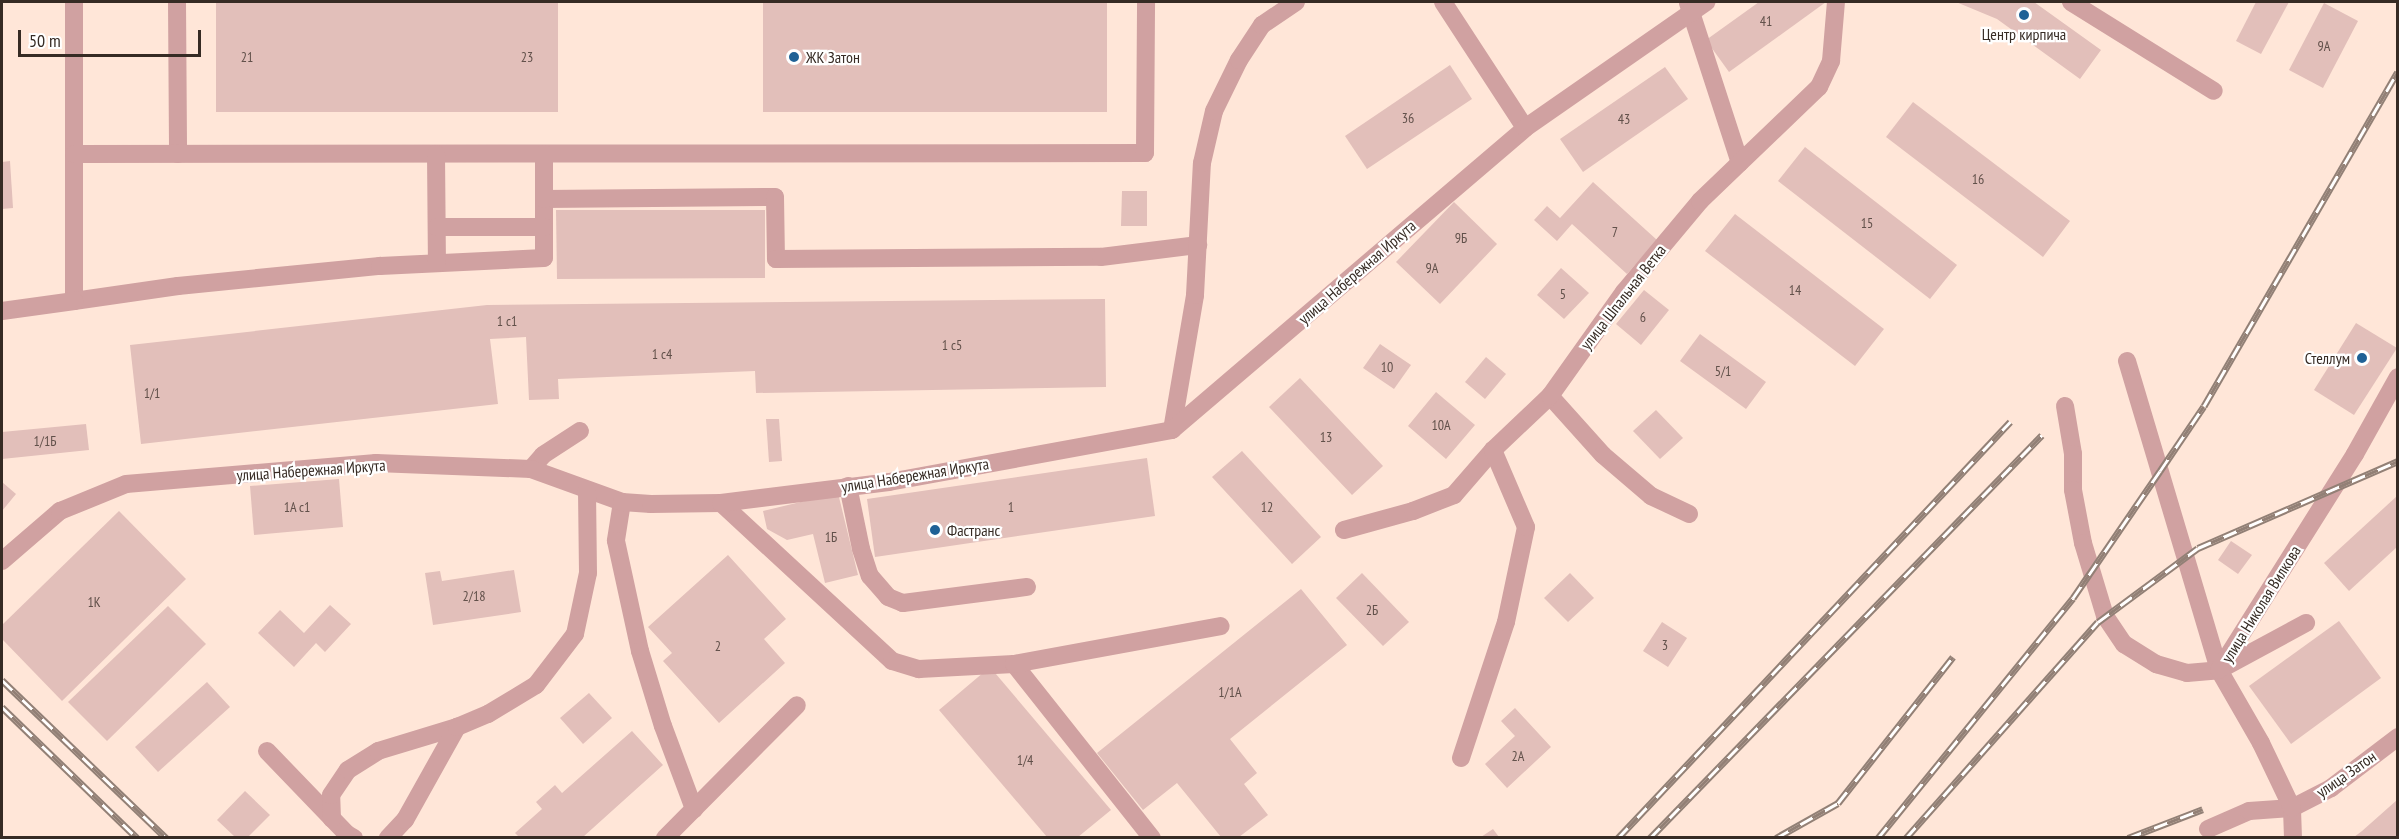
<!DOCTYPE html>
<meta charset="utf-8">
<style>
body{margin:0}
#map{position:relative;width:2399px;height:839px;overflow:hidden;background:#ffe6d8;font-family:"PT Sans Narrow",sans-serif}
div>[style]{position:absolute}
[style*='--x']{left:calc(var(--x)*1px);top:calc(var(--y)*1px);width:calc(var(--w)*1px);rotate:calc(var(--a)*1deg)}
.building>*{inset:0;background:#e2bfba}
.minor>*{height:18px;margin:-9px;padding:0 9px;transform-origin:9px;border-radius:9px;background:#d0a1a1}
.rail>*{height:7px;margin-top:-3.5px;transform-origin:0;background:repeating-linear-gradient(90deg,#fff 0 14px,#928076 0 28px);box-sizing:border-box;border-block:2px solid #928076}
.dots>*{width:16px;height:16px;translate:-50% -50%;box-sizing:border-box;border:3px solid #fff;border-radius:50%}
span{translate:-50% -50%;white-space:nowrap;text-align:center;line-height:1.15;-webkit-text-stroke:4.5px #fff;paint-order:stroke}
.number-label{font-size:14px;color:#61504a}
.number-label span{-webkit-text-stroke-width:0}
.poi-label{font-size:16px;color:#362b24}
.left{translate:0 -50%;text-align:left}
.right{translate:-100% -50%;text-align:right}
.street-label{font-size:16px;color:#362b24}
.frame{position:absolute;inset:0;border:3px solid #362b24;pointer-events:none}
.scale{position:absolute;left:18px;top:30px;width:183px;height:27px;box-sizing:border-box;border:3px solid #362b24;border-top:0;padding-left:8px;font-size:18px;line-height:21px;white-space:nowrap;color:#362b24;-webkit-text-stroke:4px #fff;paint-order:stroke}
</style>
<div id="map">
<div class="building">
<div style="clip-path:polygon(216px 2px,558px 2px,558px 112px,216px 112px)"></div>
<div style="clip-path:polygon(763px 2px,1107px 2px,1107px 112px,763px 112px)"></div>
<div style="clip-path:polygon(1759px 2px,1826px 2px,1729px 72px,1706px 40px)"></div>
<div style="clip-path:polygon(1956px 2px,2034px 2px,2101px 50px,2080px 79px,1997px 19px)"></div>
<div style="clip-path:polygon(2256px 2px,2289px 2px,2261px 54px,2236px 41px)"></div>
<div style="clip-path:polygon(2324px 3px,2358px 21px,2323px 88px,2289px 70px)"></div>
<div style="clip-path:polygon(1450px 65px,1472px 99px,1367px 169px,1345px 136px)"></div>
<div style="clip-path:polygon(1665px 67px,1688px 99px,1583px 172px,1560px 139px)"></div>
<div style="clip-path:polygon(1913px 102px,2070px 221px,2043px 257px,1886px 137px)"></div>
<div style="clip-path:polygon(1805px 147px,1957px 265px,1930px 299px,1778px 181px)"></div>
<div style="clip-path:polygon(10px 161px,13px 208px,2px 209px,2px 162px)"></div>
<div style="clip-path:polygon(1593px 182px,1657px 240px,1627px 274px,1572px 224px,1557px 241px,1534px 220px,1547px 206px,1560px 218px)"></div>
<div style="clip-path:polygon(1122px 191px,1147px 191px,1147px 226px,1121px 226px)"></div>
<div style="clip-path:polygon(1454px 202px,1497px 244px,1440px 304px,1396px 262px)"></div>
<div style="clip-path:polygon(556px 210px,765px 210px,765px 278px,557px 279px)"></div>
<div style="clip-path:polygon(1735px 214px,1884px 329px,1855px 366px,1705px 251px)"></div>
<div style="clip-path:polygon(1561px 268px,1589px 293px,1564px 319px,1537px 295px)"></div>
<div style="clip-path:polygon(1644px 290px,1669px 310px,1641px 345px,1616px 324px)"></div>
<div style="clip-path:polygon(1105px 299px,1106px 387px,756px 393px,755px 371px,558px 379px,559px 399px,529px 400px,526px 337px,490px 339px,498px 404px,141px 444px,130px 345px,487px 305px)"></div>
<div style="clip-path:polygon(2356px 323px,2397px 348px,2354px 415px,2314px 390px)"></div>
<div style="clip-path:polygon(1700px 334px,1766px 382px,1746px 409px,1680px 361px)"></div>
<div style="clip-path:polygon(1380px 344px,1411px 365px,1394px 389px,1363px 368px)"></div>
<div style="clip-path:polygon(1486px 357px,1506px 374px,1485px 399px,1465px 382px)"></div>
<div style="clip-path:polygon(1300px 378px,1383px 466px,1352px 495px,1269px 407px)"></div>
<div style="clip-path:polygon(1436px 392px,1475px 425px,1446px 459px,1408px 426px)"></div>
<div style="clip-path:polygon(1656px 410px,1683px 438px,1660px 459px,1633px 431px)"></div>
<div style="clip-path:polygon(766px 419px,779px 419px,782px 461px,769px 462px)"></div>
<div style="clip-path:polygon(86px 424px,89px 450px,2px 459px,2px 432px)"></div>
<div style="clip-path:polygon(1242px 451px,1321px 537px,1292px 564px,1212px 477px)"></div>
<div style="clip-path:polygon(1147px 458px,1155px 516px,875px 557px,867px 499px)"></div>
<div style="clip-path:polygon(339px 479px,343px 527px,254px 535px,250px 486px)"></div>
<div style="clip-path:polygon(2px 482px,16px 494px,2px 511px)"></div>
<div style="clip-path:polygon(838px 493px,858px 575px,825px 583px,813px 534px,787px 540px,767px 529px,763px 511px)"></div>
<div style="clip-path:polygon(2397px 496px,2397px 547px,2349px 591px,2324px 563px)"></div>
<div style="clip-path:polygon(119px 511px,186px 579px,62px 701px,2px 639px,2px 625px)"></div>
<div style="clip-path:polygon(2231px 541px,2252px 555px,2238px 574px,2218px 560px)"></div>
<div style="clip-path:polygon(728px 555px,786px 619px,764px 639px,785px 663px,719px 723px,663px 661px,672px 653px,648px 627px)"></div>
<div style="clip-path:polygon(514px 570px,521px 612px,433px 625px,425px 573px,440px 571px,442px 581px)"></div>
<div style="clip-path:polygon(1362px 573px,1409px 622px,1383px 646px,1336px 598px)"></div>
<div style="clip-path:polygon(1570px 573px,1594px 598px,1568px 622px,1544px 598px)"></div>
<div style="clip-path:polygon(1301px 589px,1347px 645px,1230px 739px,1257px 773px,1244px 784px,1268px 815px,1239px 837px,1221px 837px,1177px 783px,1143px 810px,1097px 753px)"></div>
<div style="clip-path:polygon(330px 605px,351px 624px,325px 652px,316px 643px,294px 667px,258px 633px,280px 610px,304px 633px)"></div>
<div style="clip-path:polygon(168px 606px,206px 644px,107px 741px,68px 702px)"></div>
<div style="clip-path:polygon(2339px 621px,2381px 678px,2291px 744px,2249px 686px)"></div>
<div style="clip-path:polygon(1662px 622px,1687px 638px,1668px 667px,1643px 651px)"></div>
<div style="clip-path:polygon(990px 667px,1111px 810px,1078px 837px,1047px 837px,939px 710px)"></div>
<div style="clip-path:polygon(207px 682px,230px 707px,158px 772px,135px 747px)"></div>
<div style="clip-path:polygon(589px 693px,612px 718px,583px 744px,560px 718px)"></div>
<div style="clip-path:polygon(1515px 708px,1551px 747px,1507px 788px,1485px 764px,1515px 736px,1501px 721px)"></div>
<div style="clip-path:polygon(632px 731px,663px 765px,583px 837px,519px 837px,515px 833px,542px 809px,536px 802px,555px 785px,562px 793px)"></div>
<div style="clip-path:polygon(245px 791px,270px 815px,248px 837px,235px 837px,217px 820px)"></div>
<div style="clip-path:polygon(2397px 800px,2397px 837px,2354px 837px,2362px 831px)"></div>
<div style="clip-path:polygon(1493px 829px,1499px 837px,1481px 837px)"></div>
</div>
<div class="minor">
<div style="--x:74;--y:2;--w:299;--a:90"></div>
<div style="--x:74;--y:301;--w:105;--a:-8.2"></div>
<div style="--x:178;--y:286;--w:203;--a:-5.7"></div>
<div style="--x:380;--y:266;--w:164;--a:-2.8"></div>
<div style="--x:544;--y:258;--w:59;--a:-90"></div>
<div style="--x:544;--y:199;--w:231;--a:-0.5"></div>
<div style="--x:775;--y:197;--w:62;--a:89.1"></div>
<div style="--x:776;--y:259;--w:325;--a:-0.4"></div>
<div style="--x:1101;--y:257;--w:98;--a:-7.1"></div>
<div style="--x:177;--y:2;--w:152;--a:89.6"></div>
<div style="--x:1443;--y:2;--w:150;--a:56.9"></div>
<div style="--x:2071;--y:2;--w:168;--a:31.9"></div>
<div style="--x:1688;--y:3;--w:168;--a:72"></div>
<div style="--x:74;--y:154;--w:1071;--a:-0.05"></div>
<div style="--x:1145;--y:153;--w:151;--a:-89.6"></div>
<div style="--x:436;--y:154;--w:109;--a:89.5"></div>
<div style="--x:544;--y:199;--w:45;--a:-90"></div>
<div style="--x:437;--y:227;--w:107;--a:0"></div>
<div style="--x:2;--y:311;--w:73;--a:-7.9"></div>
<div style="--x:2127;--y:361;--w:322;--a:73.4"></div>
<div style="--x:1550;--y:396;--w:79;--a:48.1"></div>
<div style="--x:1603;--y:455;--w:63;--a:40.5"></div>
<div style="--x:1651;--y:496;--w:42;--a:25.3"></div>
<div style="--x:2065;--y:406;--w:49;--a:80.5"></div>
<div style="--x:2073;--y:454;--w:36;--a:90"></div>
<div style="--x:2073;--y:490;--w:54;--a:79.3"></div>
<div style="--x:2083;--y:543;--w:76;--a:73.2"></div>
<div style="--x:2105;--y:616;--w:34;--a:56"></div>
<div style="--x:2124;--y:644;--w:38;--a:32"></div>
<div style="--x:2156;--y:664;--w:32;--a:16"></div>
<div style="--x:2187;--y:673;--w:32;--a:-5"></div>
<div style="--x:2219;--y:670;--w:99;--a:-28.4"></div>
<div style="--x:1172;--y:430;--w:137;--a:-80.3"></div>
<div style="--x:1195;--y:295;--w:132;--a:-87"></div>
<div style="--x:1202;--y:163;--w:53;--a:-77"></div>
<div style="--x:1214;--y:111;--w:57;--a:-63.9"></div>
<div style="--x:1239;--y:60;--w:42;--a:-56.7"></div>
<div style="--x:1262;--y:25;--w:41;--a:-34.1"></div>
<div style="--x:531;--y:469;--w:18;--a:-49"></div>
<div style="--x:543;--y:455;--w:44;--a:-33"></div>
<div style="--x:848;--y:486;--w:64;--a:78.3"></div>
<div style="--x:861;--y:549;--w:28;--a:72"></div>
<div style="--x:870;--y:576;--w:28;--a:49"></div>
<div style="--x:888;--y:597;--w:16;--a:22"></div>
<div style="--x:903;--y:603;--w:125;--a:-7.4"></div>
<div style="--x:622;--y:502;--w:39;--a:99"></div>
<div style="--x:616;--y:541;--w:113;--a:77.7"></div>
<div style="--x:640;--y:651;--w:78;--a:73"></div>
<div style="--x:663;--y:726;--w:89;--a:69.5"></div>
<div style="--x:721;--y:503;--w:233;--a:42.7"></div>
<div style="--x:892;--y:661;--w:28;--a:17"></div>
<div style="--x:919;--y:669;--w:95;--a:-3"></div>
<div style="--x:1014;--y:664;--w:222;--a:51.6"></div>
<div style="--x:1344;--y:530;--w:72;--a:-15.4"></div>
<div style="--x:1413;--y:511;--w:44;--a:-21.3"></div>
<div style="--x:1454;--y:495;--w:60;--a:-49.1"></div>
<div style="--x:1493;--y:450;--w:79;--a:-43.5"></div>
<div style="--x:1550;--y:396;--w:128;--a:-54.6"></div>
<div style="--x:1624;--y:292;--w:119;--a:-50.1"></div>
<div style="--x:1700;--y:201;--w:165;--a:-43.8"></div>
<div style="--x:1819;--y:87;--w:29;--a:-65"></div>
<div style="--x:1831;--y:61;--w:59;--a:-85.2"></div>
<div style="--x:2;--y:561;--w:77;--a:-40.8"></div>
<div style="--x:60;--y:511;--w:71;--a:-22.2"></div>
<div style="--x:126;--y:484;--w:251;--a:-4.8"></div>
<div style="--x:376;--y:463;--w:155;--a:2.2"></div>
<div style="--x:531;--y:469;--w:97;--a:19.9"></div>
<div style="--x:622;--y:502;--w:29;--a:4"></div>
<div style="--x:651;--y:504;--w:70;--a:-0.8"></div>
<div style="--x:721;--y:503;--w:169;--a:-7.1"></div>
<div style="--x:889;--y:482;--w:288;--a:-10.4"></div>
<div style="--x:1172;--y:430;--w:465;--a:-40.5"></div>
<div style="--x:1525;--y:128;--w:221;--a:-34.8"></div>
<div style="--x:1014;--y:664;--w:210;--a:-10.4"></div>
<div style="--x:267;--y:751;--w:115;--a:46.1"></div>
<div style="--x:347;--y:834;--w:8;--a:30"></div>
<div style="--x:1461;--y:758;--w:143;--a:-71.7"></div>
<div style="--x:1506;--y:622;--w:97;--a:-78.1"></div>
<div style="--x:1526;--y:527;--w:84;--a:-113.2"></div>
<div style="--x:332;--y:819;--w:24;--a:-92"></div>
<div style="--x:331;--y:795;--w:30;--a:-56"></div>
<div style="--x:348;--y:770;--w:36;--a:-32"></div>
<div style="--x:378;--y:751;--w:83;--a:-16.9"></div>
<div style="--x:2208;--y:829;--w:45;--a:-23.7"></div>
<div style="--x:2249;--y:811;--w:43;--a:-4"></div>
<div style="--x:2292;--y:808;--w:44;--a:-27.1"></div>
<div style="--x:2331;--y:788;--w:84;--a:-37.3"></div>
<div style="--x:388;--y:838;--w:25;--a:-47"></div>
<div style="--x:405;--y:820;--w:107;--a:-60.8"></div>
<div style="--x:457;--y:727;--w:34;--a:-23"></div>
<div style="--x:488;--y:714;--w:56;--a:-31.1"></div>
<div style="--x:536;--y:685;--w:64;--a:-52.6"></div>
<div style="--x:575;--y:634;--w:62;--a:-78"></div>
<div style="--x:588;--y:573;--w:83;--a:-90.7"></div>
<div style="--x:665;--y:838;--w:187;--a:-45.2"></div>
<div style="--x:2293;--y:838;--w:30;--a:-92"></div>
<div style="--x:2292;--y:808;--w:72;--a:-115.5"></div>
<div style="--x:2261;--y:743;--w:84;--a:-119.9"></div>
<div style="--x:2219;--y:670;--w:255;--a:-57.8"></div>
<div style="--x:2355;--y:454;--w:88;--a:-60.8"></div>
</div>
<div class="rail">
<div style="--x:2;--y:680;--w:228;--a:43.9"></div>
<div style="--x:2;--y:707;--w:188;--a:44.1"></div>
<div style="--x:1618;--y:838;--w:572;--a:-46.7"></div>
<div style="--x:1650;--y:838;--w:562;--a:-45.79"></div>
<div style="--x:1776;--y:838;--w:71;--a:-29.4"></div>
<div style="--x:1838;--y:803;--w:186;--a:-51.8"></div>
<div style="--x:1878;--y:838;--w:309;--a:-50.9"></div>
<div style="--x:2073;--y:598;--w:154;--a:-55.6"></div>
<div style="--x:2160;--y:471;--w:78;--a:-55.9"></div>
<div style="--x:2204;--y:406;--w:386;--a:-59.9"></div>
<div style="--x:1906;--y:838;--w:289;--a:-48.4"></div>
<div style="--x:2098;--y:622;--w:124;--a:-36.5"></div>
<div style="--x:2198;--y:548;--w:218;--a:-23.5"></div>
<div style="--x:2128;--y:838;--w:80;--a:-21.1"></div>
</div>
<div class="dots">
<div style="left:2024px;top:15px;background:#1f6196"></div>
<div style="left:794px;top:57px;background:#1f6196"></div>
<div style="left:2362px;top:358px;background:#1f6196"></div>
<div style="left:935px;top:530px;background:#1f6196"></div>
</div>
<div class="number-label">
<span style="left:1766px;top:21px">41</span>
<span style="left:2324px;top:46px">9А</span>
<span style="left:247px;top:57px">21</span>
<span style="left:527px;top:57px">23</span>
<span style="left:1408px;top:118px">36</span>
<span style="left:1624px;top:119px">43</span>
<span style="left:1978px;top:179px">16</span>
<span style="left:1867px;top:223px">15</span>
<span style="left:1615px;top:232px">7</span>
<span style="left:1461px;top:238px">9Б</span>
<span style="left:1432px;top:268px">9А</span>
<span style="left:1795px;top:290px">14</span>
<span style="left:1563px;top:294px">5</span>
<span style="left:1643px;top:317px">6</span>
<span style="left:507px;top:321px">1 с1</span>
<span style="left:952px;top:345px">1 с5</span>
<span style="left:662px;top:354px">1 с4</span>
<span style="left:1387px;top:367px">10</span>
<span style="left:1723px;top:371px">5/1</span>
<span style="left:152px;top:393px">1/1</span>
<span style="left:1441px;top:425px">10А</span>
<span style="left:1326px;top:437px">13</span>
<span style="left:45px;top:441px">1/1Б</span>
<span style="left:297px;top:507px">1А с1</span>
<span style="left:1011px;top:507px">1</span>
<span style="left:1267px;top:507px">12</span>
<span style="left:831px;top:537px">1Б</span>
<span style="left:474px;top:596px">2/18</span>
<span style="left:94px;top:602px">1К</span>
<span style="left:1372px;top:610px">2Б</span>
<span style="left:1665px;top:645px">3</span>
<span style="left:718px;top:646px">2</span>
<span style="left:1230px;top:692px">1/1А</span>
<span style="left:1518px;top:756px">2А</span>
<span style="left:1025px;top:760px">1/4</span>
</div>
<div class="poi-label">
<span style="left:2024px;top:34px">Центр кирпича</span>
<span class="left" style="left:806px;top:57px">ЖК Затон</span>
<span class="right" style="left:2350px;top:358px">Стеллум</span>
<span class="left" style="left:947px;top:530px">Фастранс</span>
</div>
<div class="street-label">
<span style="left:1357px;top:272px;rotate:-41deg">улица Набережная Иркута</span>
<span style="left:1623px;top:297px;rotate:-52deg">улица Шпальная Ветка</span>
<span style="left:311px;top:470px;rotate:-4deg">улица Набережная Иркута</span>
<span style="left:915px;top:475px;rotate:-9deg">улица Набережная Иркута</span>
<span style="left:2261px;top:604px;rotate:-58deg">улица Николая Вилкова</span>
<span style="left:2346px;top:774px;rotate:-35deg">улица Затон</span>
</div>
<div class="frame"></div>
<div class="scale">50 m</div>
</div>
